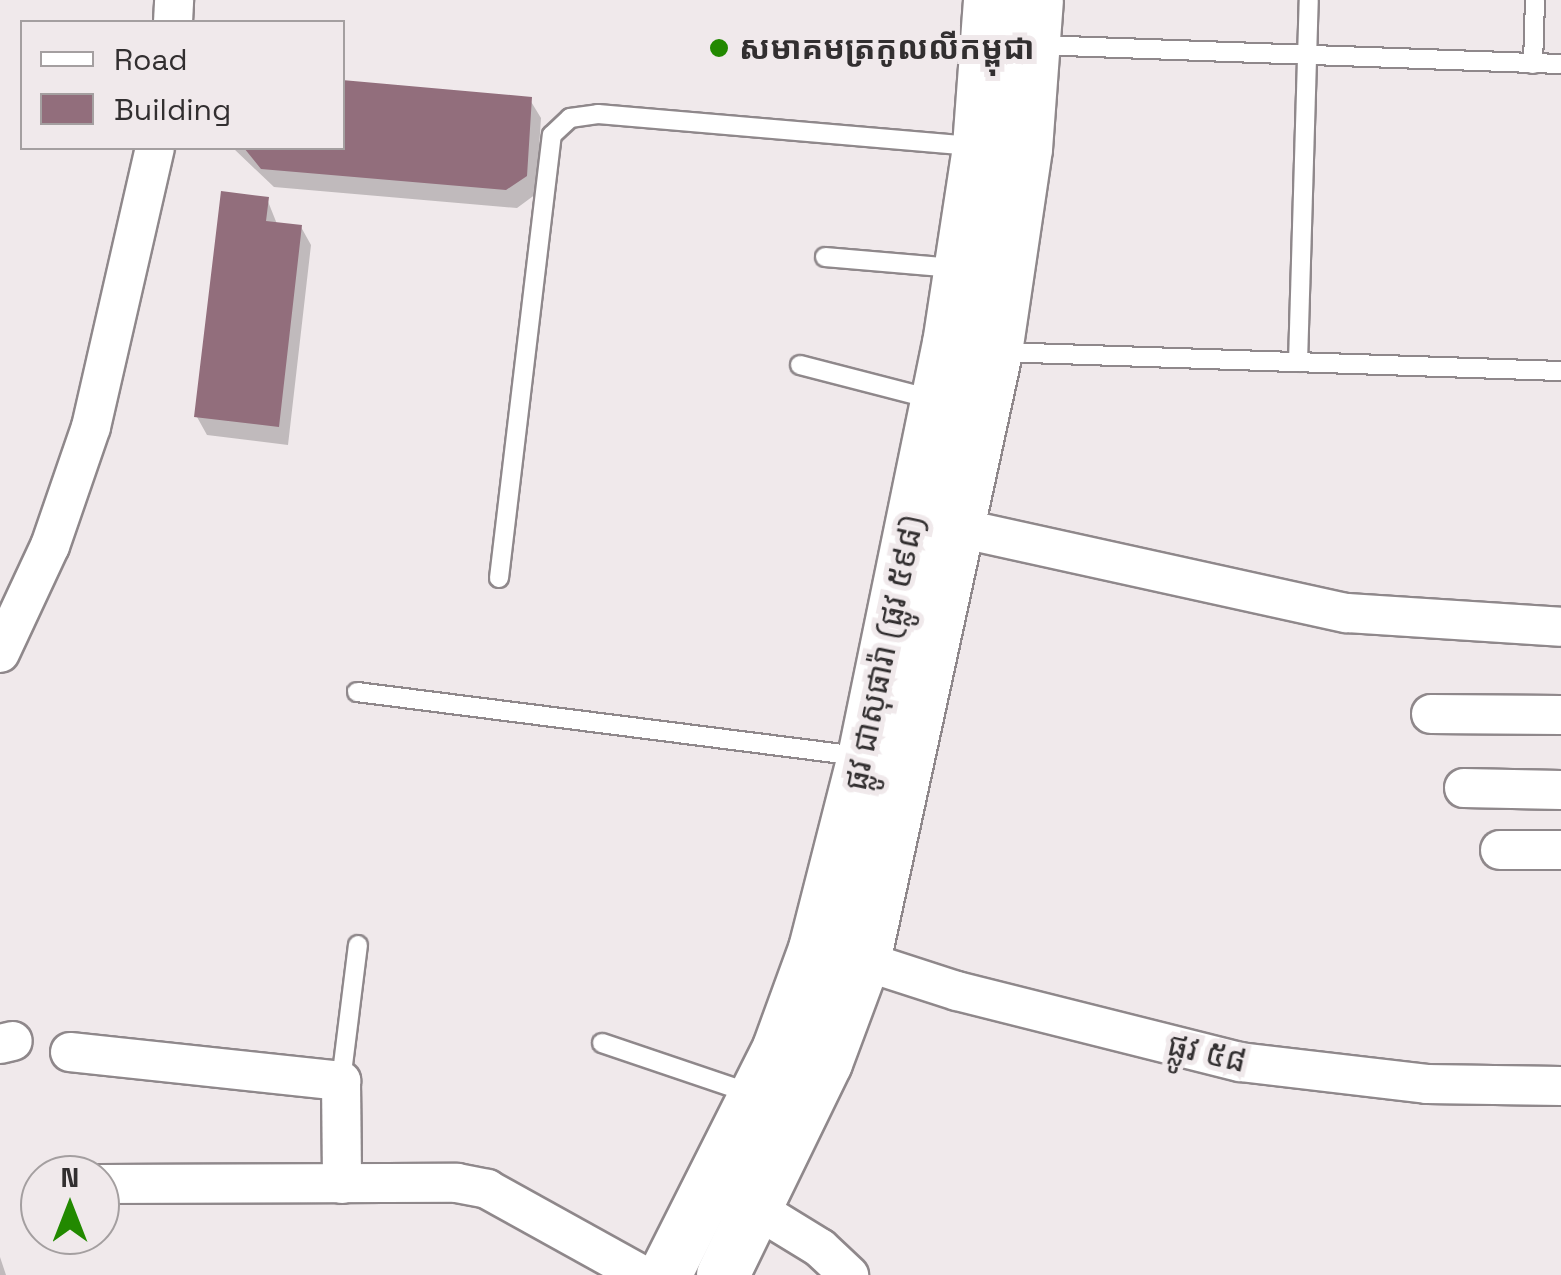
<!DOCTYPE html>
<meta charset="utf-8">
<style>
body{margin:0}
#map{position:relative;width:1561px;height:1275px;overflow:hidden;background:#f0e9eb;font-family:"Space Grotesk","Noto Sans Khmer",sans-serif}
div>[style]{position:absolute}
.shadow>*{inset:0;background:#0003}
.building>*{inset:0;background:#926e7c}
.roads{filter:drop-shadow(2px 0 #8f888b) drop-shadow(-2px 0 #8f888b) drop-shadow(0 2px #8f888b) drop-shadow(0 -2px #8f888b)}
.service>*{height:18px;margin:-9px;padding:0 9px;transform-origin:9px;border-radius:9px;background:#fff}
.minor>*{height:38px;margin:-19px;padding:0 19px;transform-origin:19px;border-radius:19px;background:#fff}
.secondary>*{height:52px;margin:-26px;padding:0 26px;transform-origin:26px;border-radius:26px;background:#fff}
.dots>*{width:28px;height:28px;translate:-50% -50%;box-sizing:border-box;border:5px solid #f0e9eb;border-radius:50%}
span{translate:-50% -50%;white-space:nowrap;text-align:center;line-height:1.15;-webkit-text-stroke:10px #f0e9eb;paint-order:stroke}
.poi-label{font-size:32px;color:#322f30;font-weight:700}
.left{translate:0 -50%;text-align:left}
.street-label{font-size:32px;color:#322f30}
.legend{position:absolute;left:20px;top:20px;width:325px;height:130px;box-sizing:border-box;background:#f0e9eb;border:2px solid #a49fa0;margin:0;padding:12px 18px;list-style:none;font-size:30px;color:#322f30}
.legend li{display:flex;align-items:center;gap:20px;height:50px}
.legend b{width:50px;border:2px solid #a49fa0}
.north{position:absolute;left:20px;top:1155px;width:100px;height:100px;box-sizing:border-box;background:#f0e9eb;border:2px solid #a49fa0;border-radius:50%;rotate:0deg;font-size:28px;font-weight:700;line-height:40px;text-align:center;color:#322f30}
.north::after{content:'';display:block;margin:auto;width:35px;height:45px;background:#228900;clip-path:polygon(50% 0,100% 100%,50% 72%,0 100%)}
</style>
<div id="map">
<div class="shadow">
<div style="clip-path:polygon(530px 100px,541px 118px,536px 194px,517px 208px,274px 187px,233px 148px,342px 148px)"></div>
<div style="clip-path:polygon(267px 199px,277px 224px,301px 227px,311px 245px,288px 445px,207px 435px,197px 417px)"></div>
<div style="clip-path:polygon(0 1257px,6px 1275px,0 1275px)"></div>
</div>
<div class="building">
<div style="clip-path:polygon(342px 80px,532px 97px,527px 176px,506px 190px,261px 169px,244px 148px,342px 148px)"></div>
<div style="clip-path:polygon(221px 191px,269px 197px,266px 221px,302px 225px,279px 427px,194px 417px)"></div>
</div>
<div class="roads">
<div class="service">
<div style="left:1037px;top:45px;width:524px;rotate:2.08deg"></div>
<div style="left:1533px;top:64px;width:64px;rotate:-88.2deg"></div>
<div style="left:825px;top:257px;width:129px;rotate:4.9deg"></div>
<div style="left:999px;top:352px;width:562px;rotate:1.94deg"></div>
<div style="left:1298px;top:362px;width:362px;rotate:-88.3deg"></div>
<div style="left:800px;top:365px;width:139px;rotate:14.5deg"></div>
<div style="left:499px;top:578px;width:446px;rotate:-83.2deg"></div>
<div style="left:552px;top:135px;width:25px;rotate:-43deg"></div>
<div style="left:570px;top:118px;width:28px;rotate:-8deg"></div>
<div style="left:598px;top:114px;width:375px;rotate:4.9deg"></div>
<div style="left:357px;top:692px;width:505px;rotate:7.28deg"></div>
<div style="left:602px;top:1043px;width:159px;rotate:18.7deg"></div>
<div style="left:341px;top:1081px;width:137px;rotate:-82.9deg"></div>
</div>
<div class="minor">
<div style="left:173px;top:22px;width:22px;rotate:-87deg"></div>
<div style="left:959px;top:528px;width:397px;rotate:12.4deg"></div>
<div style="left:1347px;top:613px;width:214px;rotate:3.7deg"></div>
<div style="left:0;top:653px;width:118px;rotate:-65deg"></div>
<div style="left:50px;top:546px;width:126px;rotate:-71deg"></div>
<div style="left:91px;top:427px;width:286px;rotate:-77.1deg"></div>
<div style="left:1431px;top:714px;width:130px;rotate:0.4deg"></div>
<div style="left:1464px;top:788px;width:97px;rotate:1.2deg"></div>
<div style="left:1500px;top:850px;width:61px"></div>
<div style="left:864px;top:961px;width:98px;rotate:17.9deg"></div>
<div style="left:957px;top:991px;width:292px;rotate:14.1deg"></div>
<div style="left:1240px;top:1062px;width:188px;rotate:6.7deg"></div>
<div style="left:1427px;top:1084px;width:134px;rotate:0.9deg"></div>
<div style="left:0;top:1044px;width:13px;rotate:-13deg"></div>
<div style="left:70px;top:1052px;width:273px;rotate:6.1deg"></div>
<div style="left:341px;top:1081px;width:103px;rotate:89.4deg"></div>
<div style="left:100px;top:1184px;width:357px;rotate:-0.2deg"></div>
<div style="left:457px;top:1183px;width:31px;rotate:11deg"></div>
<div style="left:487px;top:1189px;width:177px;rotate:29deg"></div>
<div style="left:758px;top:1210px;width:73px;rotate:31.5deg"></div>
<div style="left:820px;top:1248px;width:40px;rotate:43deg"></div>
</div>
<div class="secondary">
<div style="left:665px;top:1275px;width:254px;rotate:-63.3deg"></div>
<div style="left:779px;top:1048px;width:105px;rotate:-70deg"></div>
<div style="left:815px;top:949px;width:198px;rotate:-75.7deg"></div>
<div style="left:864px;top:757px;width:422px;rotate:-78.4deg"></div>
<div style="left:949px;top:344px;width:199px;rotate:-81.3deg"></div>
<div style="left:979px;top:147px;width:147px;rotate:-85.7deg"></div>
<div style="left:723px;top:1275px;width:236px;rotate:-64.1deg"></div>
<div style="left:826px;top:1063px;width:109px;rotate:-69.6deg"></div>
<div style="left:864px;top:961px;width:623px;rotate:-77.77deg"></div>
<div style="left:996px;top:352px;width:205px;rotate:-81.6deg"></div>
<div style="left:1026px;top:149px;width:149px;rotate:-85.8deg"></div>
</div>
</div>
<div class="dots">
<div style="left:719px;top:48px;background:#228900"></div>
</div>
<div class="poi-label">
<span class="left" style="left:739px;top:48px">សមាគមត្រកូលលីកម្ពុជា</span>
</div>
<div class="street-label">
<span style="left:884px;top:653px;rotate:-78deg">ផ្លូវ ជាសុផារ៉ា (ផ្លូវ ៥៩៨)</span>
<span style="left:1207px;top:1053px;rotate:13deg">ផ្លូវ ៥៨</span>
</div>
<ul class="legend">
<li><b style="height:12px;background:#fff"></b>Road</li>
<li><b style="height:28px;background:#926e7c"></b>Building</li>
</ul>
<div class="north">N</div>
</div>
